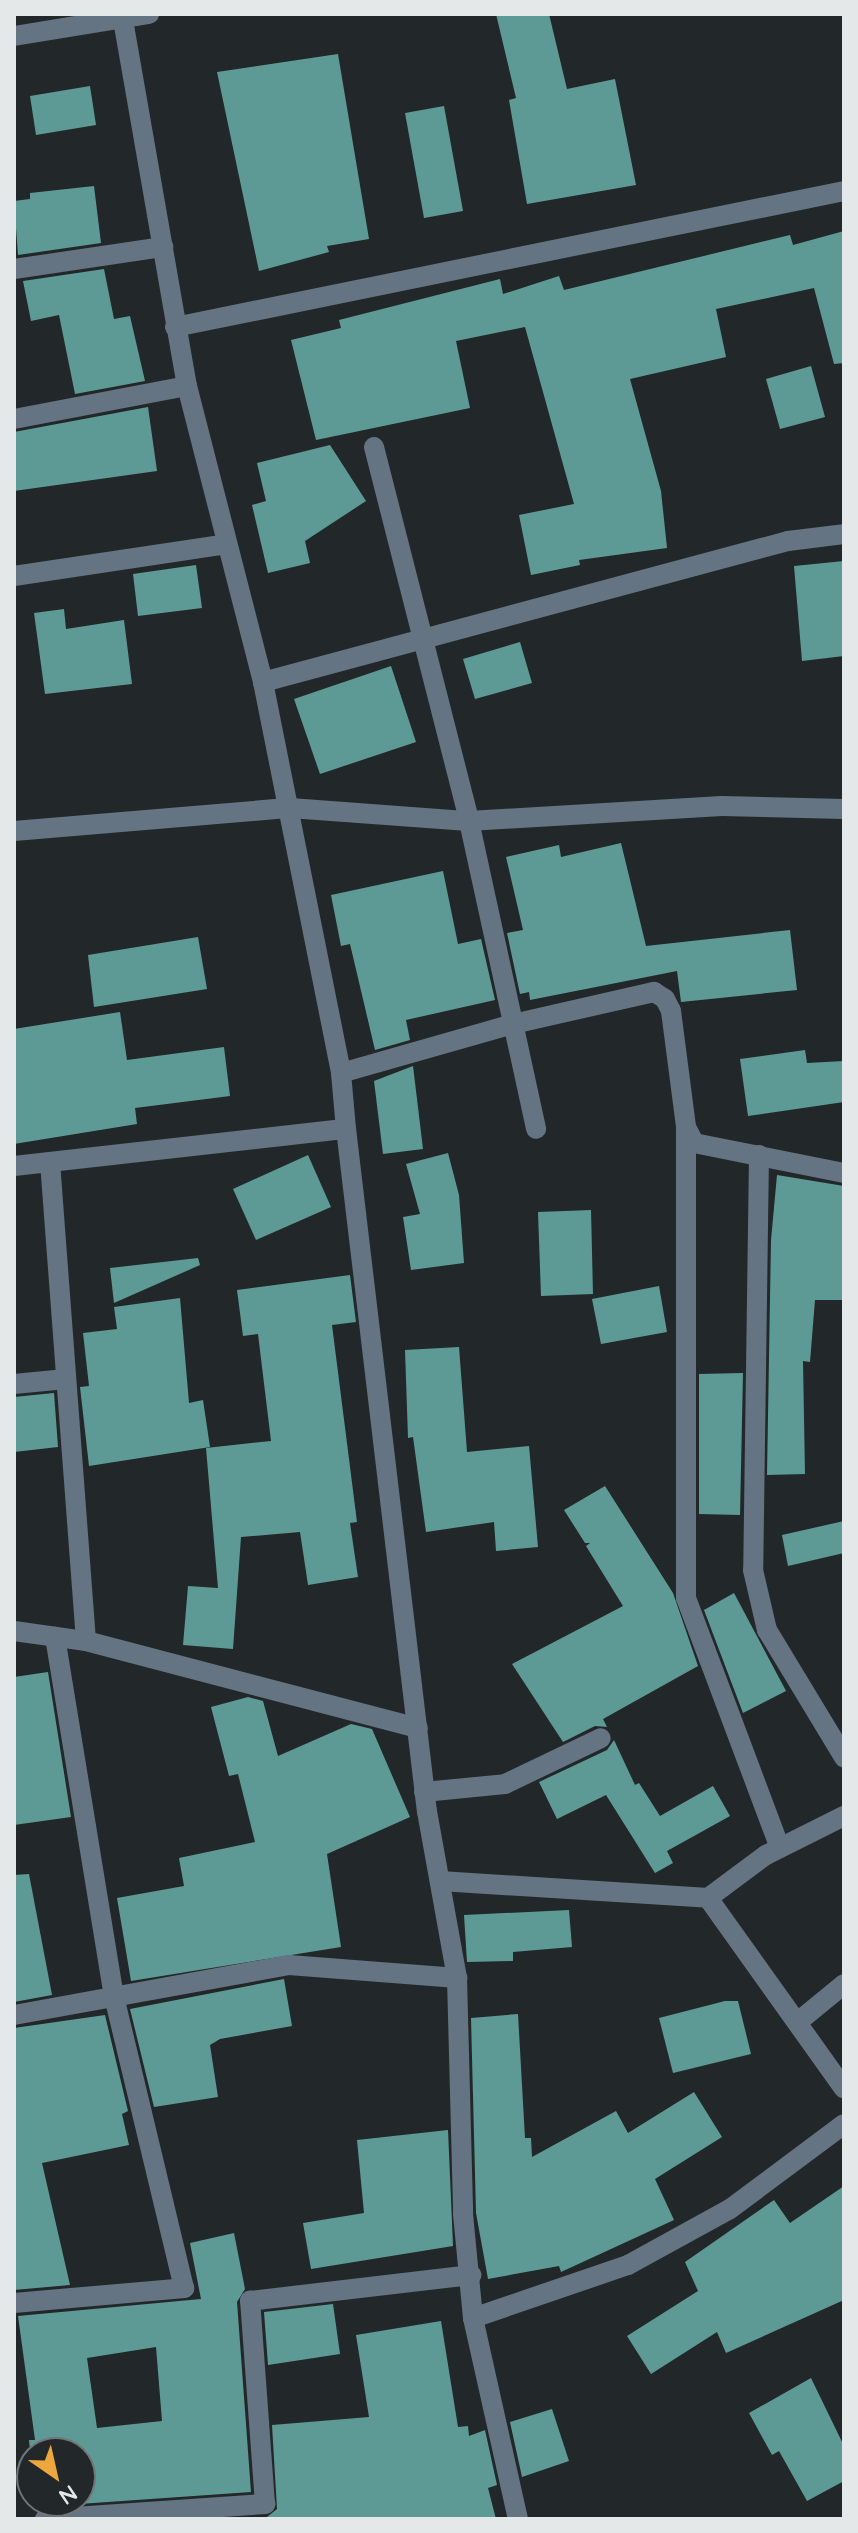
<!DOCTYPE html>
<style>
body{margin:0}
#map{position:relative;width:858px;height:2533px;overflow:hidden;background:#222829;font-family:Quicksand,sans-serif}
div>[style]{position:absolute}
.building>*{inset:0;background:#5e9a95}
.minor>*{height:20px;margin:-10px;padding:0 10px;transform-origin:10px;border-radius:10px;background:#657482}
span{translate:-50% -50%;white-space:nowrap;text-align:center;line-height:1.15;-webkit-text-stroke:8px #222829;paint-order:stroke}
.frame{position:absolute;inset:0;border:16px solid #e5e8e9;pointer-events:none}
.north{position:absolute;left:16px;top:2437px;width:80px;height:80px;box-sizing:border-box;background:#222829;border:2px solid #707576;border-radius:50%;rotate:146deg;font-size:22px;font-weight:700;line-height:32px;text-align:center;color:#e5e8e9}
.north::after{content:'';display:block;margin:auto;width:28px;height:36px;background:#eea73c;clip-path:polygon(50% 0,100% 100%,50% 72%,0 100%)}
</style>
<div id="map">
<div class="building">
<div style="clip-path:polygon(496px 14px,549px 14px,567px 89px,615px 79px,636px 185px,527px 204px,509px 100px,516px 98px)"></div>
<div style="clip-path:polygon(338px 54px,369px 239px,327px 246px,329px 252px,259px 271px,217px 72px)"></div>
<div style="clip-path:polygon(90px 86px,96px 125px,36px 135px,30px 96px)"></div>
<div style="clip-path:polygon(444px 106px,463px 211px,424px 218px,405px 113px)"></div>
<div style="clip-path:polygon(94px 186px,101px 243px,18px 255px,14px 201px,30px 199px,30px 193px)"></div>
<div style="clip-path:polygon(844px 231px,844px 363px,834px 364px,814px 288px,716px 309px,726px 357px,630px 379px,661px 491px,667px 548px,579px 560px,580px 565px,531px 575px,519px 515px,574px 504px,525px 327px,456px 341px,470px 408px,316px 440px,291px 340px,341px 328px,339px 320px,500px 279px,503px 294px,559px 276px,564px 290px,790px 235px,793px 245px)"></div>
<div style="clip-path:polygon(104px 269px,114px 319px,130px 316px,145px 381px,75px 394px,59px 315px,31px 321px,23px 281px)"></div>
<div style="clip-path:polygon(811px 366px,825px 417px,780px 429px,766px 379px)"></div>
<div style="clip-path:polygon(148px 407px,157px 471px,14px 491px,14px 432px)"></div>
<div style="clip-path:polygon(330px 445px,366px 501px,305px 541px,310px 563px,268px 573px,252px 505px,266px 501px,257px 463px)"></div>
<div style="clip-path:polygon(844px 561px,844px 656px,802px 661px,794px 566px)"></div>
<div style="clip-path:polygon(196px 565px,202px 608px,138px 616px,133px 574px)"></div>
<div style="clip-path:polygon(64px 609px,66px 629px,124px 620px,132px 684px,45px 694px,34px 613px)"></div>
<div style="clip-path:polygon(520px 642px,532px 683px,475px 699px,463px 659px)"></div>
<div style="clip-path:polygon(391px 666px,416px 742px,320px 774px,294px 699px)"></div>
<div style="clip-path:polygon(621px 843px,646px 946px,790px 930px,797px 990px,681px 1002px,677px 971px,530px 1000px,529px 992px,520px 994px,507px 933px,523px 930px,506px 857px,559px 845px,561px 857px)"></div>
<div style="clip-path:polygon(443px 871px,458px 944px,481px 939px,495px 1000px,406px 1020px,410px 1040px,375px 1050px,350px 944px,341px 946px,331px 895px)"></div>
<div style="clip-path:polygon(198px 937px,207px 989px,94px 1007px,88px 955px)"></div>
<div style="clip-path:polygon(120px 1012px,127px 1060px,224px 1047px,230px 1096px,135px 1108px,137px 1124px,14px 1144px,14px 1029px)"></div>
<div style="clip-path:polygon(805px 1050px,807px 1063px,844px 1061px,844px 1102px,748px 1116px,740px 1059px)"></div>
<div style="clip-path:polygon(413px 1066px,423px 1149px,383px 1154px,374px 1081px)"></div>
<div style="clip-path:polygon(448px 1153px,459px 1195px,464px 1263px,411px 1270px,403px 1217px,420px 1214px,406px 1164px)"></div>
<div style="clip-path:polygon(308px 1155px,331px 1207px,256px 1240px,233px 1189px)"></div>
<div style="clip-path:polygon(777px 1175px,844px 1186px,844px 1300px,815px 1300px,810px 1362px,803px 1361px,805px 1474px,767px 1475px,771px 1240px)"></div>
<div style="clip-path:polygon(591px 1210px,593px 1294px,541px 1296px,538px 1212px)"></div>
<div style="clip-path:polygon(198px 1258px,200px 1265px,114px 1303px,110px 1268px)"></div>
<div style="clip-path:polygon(350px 1275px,356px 1322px,332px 1325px,357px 1522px,350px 1523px,358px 1577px,308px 1585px,300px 1532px,241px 1537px,233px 1649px,183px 1645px,188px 1586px,218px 1588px,206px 1448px,271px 1441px,258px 1334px,243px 1336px,237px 1290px)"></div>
<div style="clip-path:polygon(659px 1286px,667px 1332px,601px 1344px,592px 1299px)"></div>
<div style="clip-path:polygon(180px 1298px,189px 1403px,203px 1400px,210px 1447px,89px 1466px,80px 1387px,89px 1386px,83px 1333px,117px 1329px,114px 1307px)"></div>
<div style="clip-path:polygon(459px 1347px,467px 1452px,529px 1446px,538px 1547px,496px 1551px,494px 1522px,426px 1532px,413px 1437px,408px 1438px,405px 1350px)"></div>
<div style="clip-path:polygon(743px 1373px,740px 1515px,699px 1514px,699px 1374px)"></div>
<div style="clip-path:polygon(54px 1393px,58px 1447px,14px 1452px,14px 1397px)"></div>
<div style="clip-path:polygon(605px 1486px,673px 1593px,698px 1666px,603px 1719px,607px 1727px,595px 1726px,563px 1742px,512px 1664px,623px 1606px,586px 1546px,590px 1543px,585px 1543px,564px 1510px)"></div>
<div style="clip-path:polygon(844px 1521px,844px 1553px,788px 1566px,782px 1535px)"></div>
<div style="clip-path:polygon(734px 1593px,786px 1691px,743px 1713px,704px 1610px)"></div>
<div style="clip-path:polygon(48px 1672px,71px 1817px,14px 1825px,14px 1677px)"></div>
<div style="clip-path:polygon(248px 1697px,263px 1701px,278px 1756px,351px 1724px,372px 1729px,410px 1817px,327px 1854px,341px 1947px,131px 1981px,117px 1898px,184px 1886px,179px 1858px,255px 1842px,238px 1774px,229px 1776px,211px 1707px)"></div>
<div style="clip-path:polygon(614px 1740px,635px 1785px,639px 1783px,660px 1816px,713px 1786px,730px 1816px,667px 1851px,673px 1863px,655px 1873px,606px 1795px,557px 1819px,539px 1782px,607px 1750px)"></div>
<div style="clip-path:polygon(29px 1874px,52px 1995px,14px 2002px,14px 1875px)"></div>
<div style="clip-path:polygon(569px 1910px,572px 1947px,513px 1952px,513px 1961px,467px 1962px,464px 1915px)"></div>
<div style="clip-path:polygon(284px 1979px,292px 2026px,220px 2039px,210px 2045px,218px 2097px,154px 2107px,130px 2009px)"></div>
<div style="clip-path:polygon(725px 2001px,738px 2001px,751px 2054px,673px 2073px,659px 2018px)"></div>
<div style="clip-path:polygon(518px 2014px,525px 2138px,531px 2138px,532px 2157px,616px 2111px,628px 2133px,694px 2092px,722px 2137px,655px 2179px,674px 2220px,561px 2272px,559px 2266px,488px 2279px,476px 2213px,471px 2018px)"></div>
<div style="clip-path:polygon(105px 2015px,128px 2111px,122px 2114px,129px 2145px,42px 2163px,70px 2285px,14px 2290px,14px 2028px)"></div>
<div style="clip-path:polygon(448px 2130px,453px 2246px,311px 2269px,303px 2223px,364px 2213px,357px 2140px)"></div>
<div style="clip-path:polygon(844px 2186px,844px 2300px,726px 2353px,717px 2332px,651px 2374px,627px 2336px,698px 2291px,685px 2262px,774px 2200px,790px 2223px)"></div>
<div style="clip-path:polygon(evenodd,234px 2233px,245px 2289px,237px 2302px,251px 2492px,36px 2507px,35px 2501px,80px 2501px,80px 2453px,32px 2453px,32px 2471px,29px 2440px,35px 2440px,18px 2316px,201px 2299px,190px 2243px,234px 2233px,156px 2347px,162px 2421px,97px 2428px,87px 2358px,156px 2347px)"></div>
<div style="clip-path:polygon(333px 2304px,340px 2354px,268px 2365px,264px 2312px)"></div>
<div style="clip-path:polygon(441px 2321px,458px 2427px,468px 2426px,469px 2436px,485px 2430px,497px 2485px,488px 2488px,496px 2519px,236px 2519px,267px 2517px,277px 2509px,272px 2425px,369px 2417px,356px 2335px)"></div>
<div style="clip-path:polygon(811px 2378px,844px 2446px,844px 2481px,807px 2501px,779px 2451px,772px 2455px,749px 2413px)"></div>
<div style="clip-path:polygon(552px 2409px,569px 2461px,522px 2477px,510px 2422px)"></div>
</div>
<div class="minor">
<div style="left:122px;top:14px;width:378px;rotate:80.1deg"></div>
<div style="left:187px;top:386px;width:306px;rotate:75.6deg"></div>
<div style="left:263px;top:682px;width:399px;rotate:78.7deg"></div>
<div style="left:341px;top:1073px;width:179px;rotate:-15.9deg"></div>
<div style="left:513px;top:1024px;width:145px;rotate:-12.8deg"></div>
<div style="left:654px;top:992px;width:13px;rotate:32deg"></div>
<div style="left:665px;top:999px;width:13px;rotate:63deg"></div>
<div style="left:671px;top:1011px;width:117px;rotate:82.6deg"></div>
<div style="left:686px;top:1127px;width:18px;rotate:63deg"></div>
<div style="left:694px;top:1143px;width:153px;rotate:11.3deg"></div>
<div style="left:14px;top:36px;width:137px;rotate:-9.3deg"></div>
<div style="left:14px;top:269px;width:151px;rotate:-8.4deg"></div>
<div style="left:175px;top:327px;width:683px;rotate:-11.49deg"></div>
<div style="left:14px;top:419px;width:176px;rotate:-10.8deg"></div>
<div style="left:374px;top:447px;width:386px;rotate:75.7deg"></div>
<div style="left:469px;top:821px;width:315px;rotate:77.7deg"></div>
<div style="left:14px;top:576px;width:215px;rotate:-8.5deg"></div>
<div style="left:263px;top:682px;width:544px;rotate:-15.03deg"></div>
<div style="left:788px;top:541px;width:56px;rotate:-7.1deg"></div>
<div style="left:14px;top:831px;width:277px;rotate:-4.8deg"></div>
<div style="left:290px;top:808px;width:179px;rotate:4.2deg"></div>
<div style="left:469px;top:821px;width:253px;rotate:-3.4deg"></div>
<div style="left:722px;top:806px;width:122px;rotate:1.4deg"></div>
<div style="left:686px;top:1129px;width:469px;rotate:90deg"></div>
<div style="left:686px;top:1598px;width:267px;rotate:69.4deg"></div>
<div style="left:759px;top:1155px;width:415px;rotate:90.8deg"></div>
<div style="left:753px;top:1570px;width:62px;rotate:76.9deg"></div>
<div style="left:767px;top:1630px;width:149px;rotate:58.8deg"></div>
<div style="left:50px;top:1162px;width:480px;rotate:85.7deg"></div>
<div style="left:14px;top:1166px;width:334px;rotate:-6.4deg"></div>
<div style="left:346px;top:1129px;width:56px;rotate:-95.1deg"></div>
<div style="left:14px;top:1384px;width:52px;rotate:-5.5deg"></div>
<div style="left:14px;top:1631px;width:73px;rotate:7.9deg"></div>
<div style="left:86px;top:1641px;width:343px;rotate:14.7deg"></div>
<div style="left:424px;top:1792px;width:81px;rotate:-5.6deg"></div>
<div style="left:505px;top:1784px;width:106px;rotate:-25.6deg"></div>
<div style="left:440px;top:1881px;width:269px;rotate:3.6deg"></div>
<div style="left:708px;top:1898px;width:72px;rotate:-36.6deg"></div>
<div style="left:766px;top:1855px;width:87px;rotate:-26.6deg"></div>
<div style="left:708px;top:1898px;width:234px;rotate:54.5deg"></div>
<div style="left:457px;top:1978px;width:236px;rotate:88.5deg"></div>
<div style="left:463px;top:2214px;width:104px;rotate:84.5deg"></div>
<div style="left:473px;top:2318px;width:206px;rotate:77.4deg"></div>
<div style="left:14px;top:2015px;width:280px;rotate:-10.3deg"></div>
<div style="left:289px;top:1965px;width:169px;rotate:4.4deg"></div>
<div style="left:457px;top:1978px;width:169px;rotate:-100.2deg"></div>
<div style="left:427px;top:1812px;width:688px;rotate:-96.76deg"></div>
<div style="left:799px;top:2021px;width:58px;rotate:-39.4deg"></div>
<div style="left:14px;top:2303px;width:171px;rotate:-5deg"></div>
<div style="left:184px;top:2288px;width:299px;rotate:-103.5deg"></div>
<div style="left:114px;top:1997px;width:365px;rotate:-99.3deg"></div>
<div style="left:473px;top:2318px;width:164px;rotate:-18.9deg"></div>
<div style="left:628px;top:2265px;width:116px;rotate:-28.8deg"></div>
<div style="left:730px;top:2209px;width:142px;rotate:-36.7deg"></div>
<div style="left:45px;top:2519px;width:221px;rotate:-3.9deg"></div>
<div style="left:265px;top:2504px;width:204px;rotate:-94.2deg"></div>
<div style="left:250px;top:2301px;width:223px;rotate:-6.7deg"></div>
</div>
<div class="frame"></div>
<div class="north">N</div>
</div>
